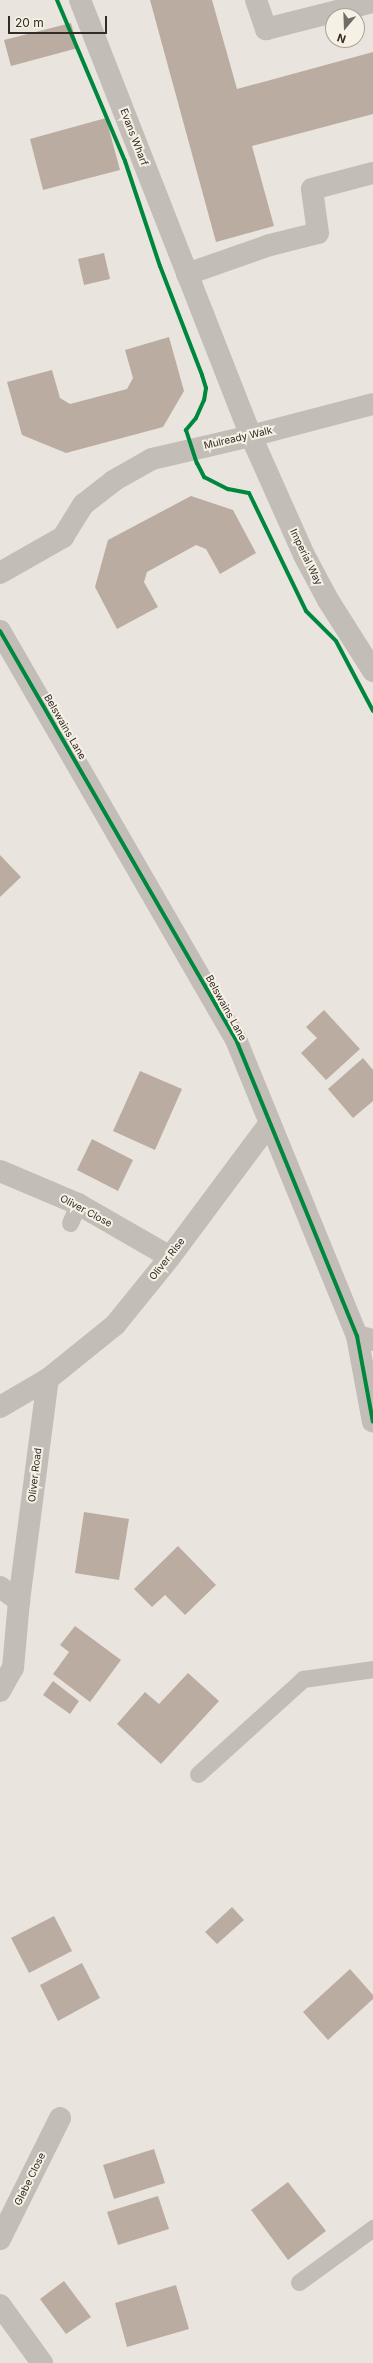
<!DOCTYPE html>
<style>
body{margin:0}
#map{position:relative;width:373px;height:2363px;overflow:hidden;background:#e9e5de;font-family:Inter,sans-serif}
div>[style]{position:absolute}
.building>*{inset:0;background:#bbaca1}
.service>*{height:17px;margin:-8.5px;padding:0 8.5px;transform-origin:8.5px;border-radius:8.5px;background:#c2bdb7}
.minor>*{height:22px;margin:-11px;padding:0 11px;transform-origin:11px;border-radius:11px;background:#c2bdb7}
.tertiary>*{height:22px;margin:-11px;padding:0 11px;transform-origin:11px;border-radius:11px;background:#c2bdb7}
.cycleway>*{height:4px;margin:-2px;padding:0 2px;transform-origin:2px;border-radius:2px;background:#00873e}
span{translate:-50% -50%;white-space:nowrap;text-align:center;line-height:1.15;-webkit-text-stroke:4px #f6f0e5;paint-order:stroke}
.street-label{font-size:10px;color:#322b26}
.north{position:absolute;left:325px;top:8px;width:40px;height:40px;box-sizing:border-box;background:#f6f0e5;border:1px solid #a8a199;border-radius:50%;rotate:199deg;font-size:11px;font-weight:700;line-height:16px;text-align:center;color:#322b26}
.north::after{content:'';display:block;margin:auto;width:14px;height:18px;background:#726c66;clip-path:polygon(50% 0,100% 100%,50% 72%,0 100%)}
.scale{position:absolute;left:8px;top:16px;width:99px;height:18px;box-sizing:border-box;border:2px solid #322b26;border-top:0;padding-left:5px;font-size:12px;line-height:14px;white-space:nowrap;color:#322b26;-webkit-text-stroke:3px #f6f0e5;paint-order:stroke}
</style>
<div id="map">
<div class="building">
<div style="clip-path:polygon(150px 0,212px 0,237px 89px,373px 52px,373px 114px,252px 146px,274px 226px,216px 242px)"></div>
<div style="clip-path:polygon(71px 23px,78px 48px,11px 66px,4px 40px)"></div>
<div style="clip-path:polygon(106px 118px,120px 170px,43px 190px,30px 139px)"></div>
<div style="clip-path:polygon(104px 253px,110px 279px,84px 285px,78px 259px)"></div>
<div style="clip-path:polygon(169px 337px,184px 391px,163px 427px,66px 453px,22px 435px,7px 382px,52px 370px,60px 398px,70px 404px,127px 389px,133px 378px,125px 350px)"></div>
<div style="clip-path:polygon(191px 496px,233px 510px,256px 553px,220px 574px,206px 549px,196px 545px,147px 572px,144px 582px,158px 607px,117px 629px,95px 587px,108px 540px)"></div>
<div style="clip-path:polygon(0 855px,21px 877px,0 897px)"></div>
<div style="clip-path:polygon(324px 1010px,360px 1049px,326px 1080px,301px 1053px,317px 1038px,306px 1027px)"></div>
<div style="clip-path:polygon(363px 1058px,373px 1070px,373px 1101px,353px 1118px,328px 1089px)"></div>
<div style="clip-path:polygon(140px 1071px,182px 1089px,155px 1150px,113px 1131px)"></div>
<div style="clip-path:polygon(92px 1139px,133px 1160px,118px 1191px,77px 1170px)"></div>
<div style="clip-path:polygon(84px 1512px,129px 1519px,119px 1580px,75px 1573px)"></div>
<div style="clip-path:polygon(178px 1546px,216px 1585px,185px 1615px,165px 1595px,152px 1607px,134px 1589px)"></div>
<div style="clip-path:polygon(75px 1626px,121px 1660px,90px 1702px,53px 1674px,69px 1652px,60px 1645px)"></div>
<div style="clip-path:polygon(188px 1673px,219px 1701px,161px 1764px,117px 1724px,145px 1692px,159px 1704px)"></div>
<div style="clip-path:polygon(53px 1681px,79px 1701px,70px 1714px,43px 1695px)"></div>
<div style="clip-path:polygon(232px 1907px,244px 1920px,217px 1944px,205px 1932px)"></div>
<div style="clip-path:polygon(54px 1916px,72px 1951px,29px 1973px,11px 1938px)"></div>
<div style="clip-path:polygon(82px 1963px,100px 1998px,58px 2021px,40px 1985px)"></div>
<div style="clip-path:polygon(350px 1969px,373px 1995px,373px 1999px,328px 2040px,303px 2012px)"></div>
<div style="clip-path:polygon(154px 2149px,165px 2183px,114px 2199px,103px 2165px)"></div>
<div style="clip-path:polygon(288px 2182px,326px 2231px,288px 2260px,251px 2210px)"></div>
<div style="clip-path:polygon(158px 2196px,169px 2229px,118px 2245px,107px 2212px)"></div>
<div style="clip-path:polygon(64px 2281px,91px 2317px,66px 2334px,40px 2299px)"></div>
<div style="clip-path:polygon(176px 2285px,189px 2329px,127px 2347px,115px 2303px)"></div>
</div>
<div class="service">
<div style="left:70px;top:1223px;width:21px;rotate:-67deg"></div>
<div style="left:198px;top:1774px;width:142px;rotate:-42.1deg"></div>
<div style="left:303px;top:1679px;width:71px;rotate:-8.1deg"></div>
<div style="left:299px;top:2282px;width:92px;rotate:-36.1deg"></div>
</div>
<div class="minor">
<div style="left:80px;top:0;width:468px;rotate:68.6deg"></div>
<div style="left:251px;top:436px;width:130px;rotate:66deg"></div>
<div style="left:304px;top:555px;width:51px;rotate:61.9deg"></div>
<div style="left:328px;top:600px;width:84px;rotate:57.6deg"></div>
<div style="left:256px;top:0;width:31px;rotate:71deg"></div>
<div style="left:266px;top:29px;width:110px;rotate:-14.2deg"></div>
<div style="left:187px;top:274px;width:88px;rotate:-19.3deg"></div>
<div style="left:270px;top:245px;width:49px;rotate:-14deg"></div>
<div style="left:318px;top:233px;width:44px;rotate:-97.8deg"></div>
<div style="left:312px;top:189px;width:63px;rotate:-14.7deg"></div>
<div style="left:0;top:573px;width:73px;rotate:-29.7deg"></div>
<div style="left:63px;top:537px;width:39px;rotate:-58deg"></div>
<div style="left:84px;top:504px;width:37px;rotate:-38deg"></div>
<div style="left:113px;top:481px;width:45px;rotate:-29.4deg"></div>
<div style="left:152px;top:459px;width:102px;rotate:-13.1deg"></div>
<div style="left:251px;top:436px;width:126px;rotate:-14.7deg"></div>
<div style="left:0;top:1171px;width:85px;rotate:22.9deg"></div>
<div style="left:78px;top:1204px;width:106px;rotate:29.9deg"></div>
<div style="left:357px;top:1336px;width:16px;rotate:14deg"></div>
<div style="left:0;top:1407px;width:56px;rotate:-30.3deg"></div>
<div style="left:48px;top:1379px;width:86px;rotate:-38.9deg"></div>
<div style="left:115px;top:1325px;width:87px;rotate:-51deg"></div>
<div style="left:170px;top:1257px;width:167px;rotate:-53.3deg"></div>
<div style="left:0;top:1587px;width:24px;rotate:36deg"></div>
<div style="left:0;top:1691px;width:26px;rotate:-61deg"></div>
<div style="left:13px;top:1668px;width:67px;rotate:-84.9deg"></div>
<div style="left:19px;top:1601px;width:224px;rotate:-82.6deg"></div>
<div style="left:0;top:2239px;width:135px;rotate:-63.6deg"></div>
<div style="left:0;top:2305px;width:72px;rotate:54.1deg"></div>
</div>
<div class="tertiary">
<div style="left:0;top:631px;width:474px;rotate:60deg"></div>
<div style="left:237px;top:1042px;width:318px;rotate:67.8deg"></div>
<div style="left:357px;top:1336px;width:87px;rotate:79.5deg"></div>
</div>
<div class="cycleway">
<div style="left:57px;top:0;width:175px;rotate:67.1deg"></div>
<div style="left:125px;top:161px;width:111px;rotate:71.6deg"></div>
<div style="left:160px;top:266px;width:117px;rotate:68.9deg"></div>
<div style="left:202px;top:375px;width:14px;rotate:73deg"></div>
<div style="left:206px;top:388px;width:12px;rotate:99deg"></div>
<div style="left:204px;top:400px;width:20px;rotate:114deg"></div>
<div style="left:196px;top:418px;width:16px;rotate:130deg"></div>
<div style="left:186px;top:430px;width:35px;rotate:72deg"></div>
<div style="left:197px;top:463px;width:16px;rotate:63deg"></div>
<div style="left:204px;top:477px;width:27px;rotate:27deg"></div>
<div style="left:228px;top:489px;width:21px;rotate:11deg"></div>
<div style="left:249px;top:493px;width:131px;rotate:64.2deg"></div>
<div style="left:306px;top:611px;width:42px;rotate:45deg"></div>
<div style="left:336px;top:641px;width:79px;rotate:62.1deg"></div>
<div style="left:0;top:631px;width:474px;rotate:60deg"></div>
<div style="left:237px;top:1042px;width:318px;rotate:67.8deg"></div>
<div style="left:357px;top:1336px;width:87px;rotate:79.5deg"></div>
</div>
<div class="street-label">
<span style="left:134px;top:137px;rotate:69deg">Evans Wharf</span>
<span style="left:238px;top:438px;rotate:-13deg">Mulready Walk</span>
<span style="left:306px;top:557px;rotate:64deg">Imperial Way</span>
<span style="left:65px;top:727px;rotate:60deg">Belswains Lane</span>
<span style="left:226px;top:1008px;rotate:61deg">Belswains Lane</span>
<span style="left:86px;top:1211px;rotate:28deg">Oliver Close</span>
<span style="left:167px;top:1259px;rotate:-52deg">Oliver Rise</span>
<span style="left:35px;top:1475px;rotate:-83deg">Oliver Road</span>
<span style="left:30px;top:2179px;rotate:-64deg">Glebe Close</span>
</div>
<div class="north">N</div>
<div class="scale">20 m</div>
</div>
